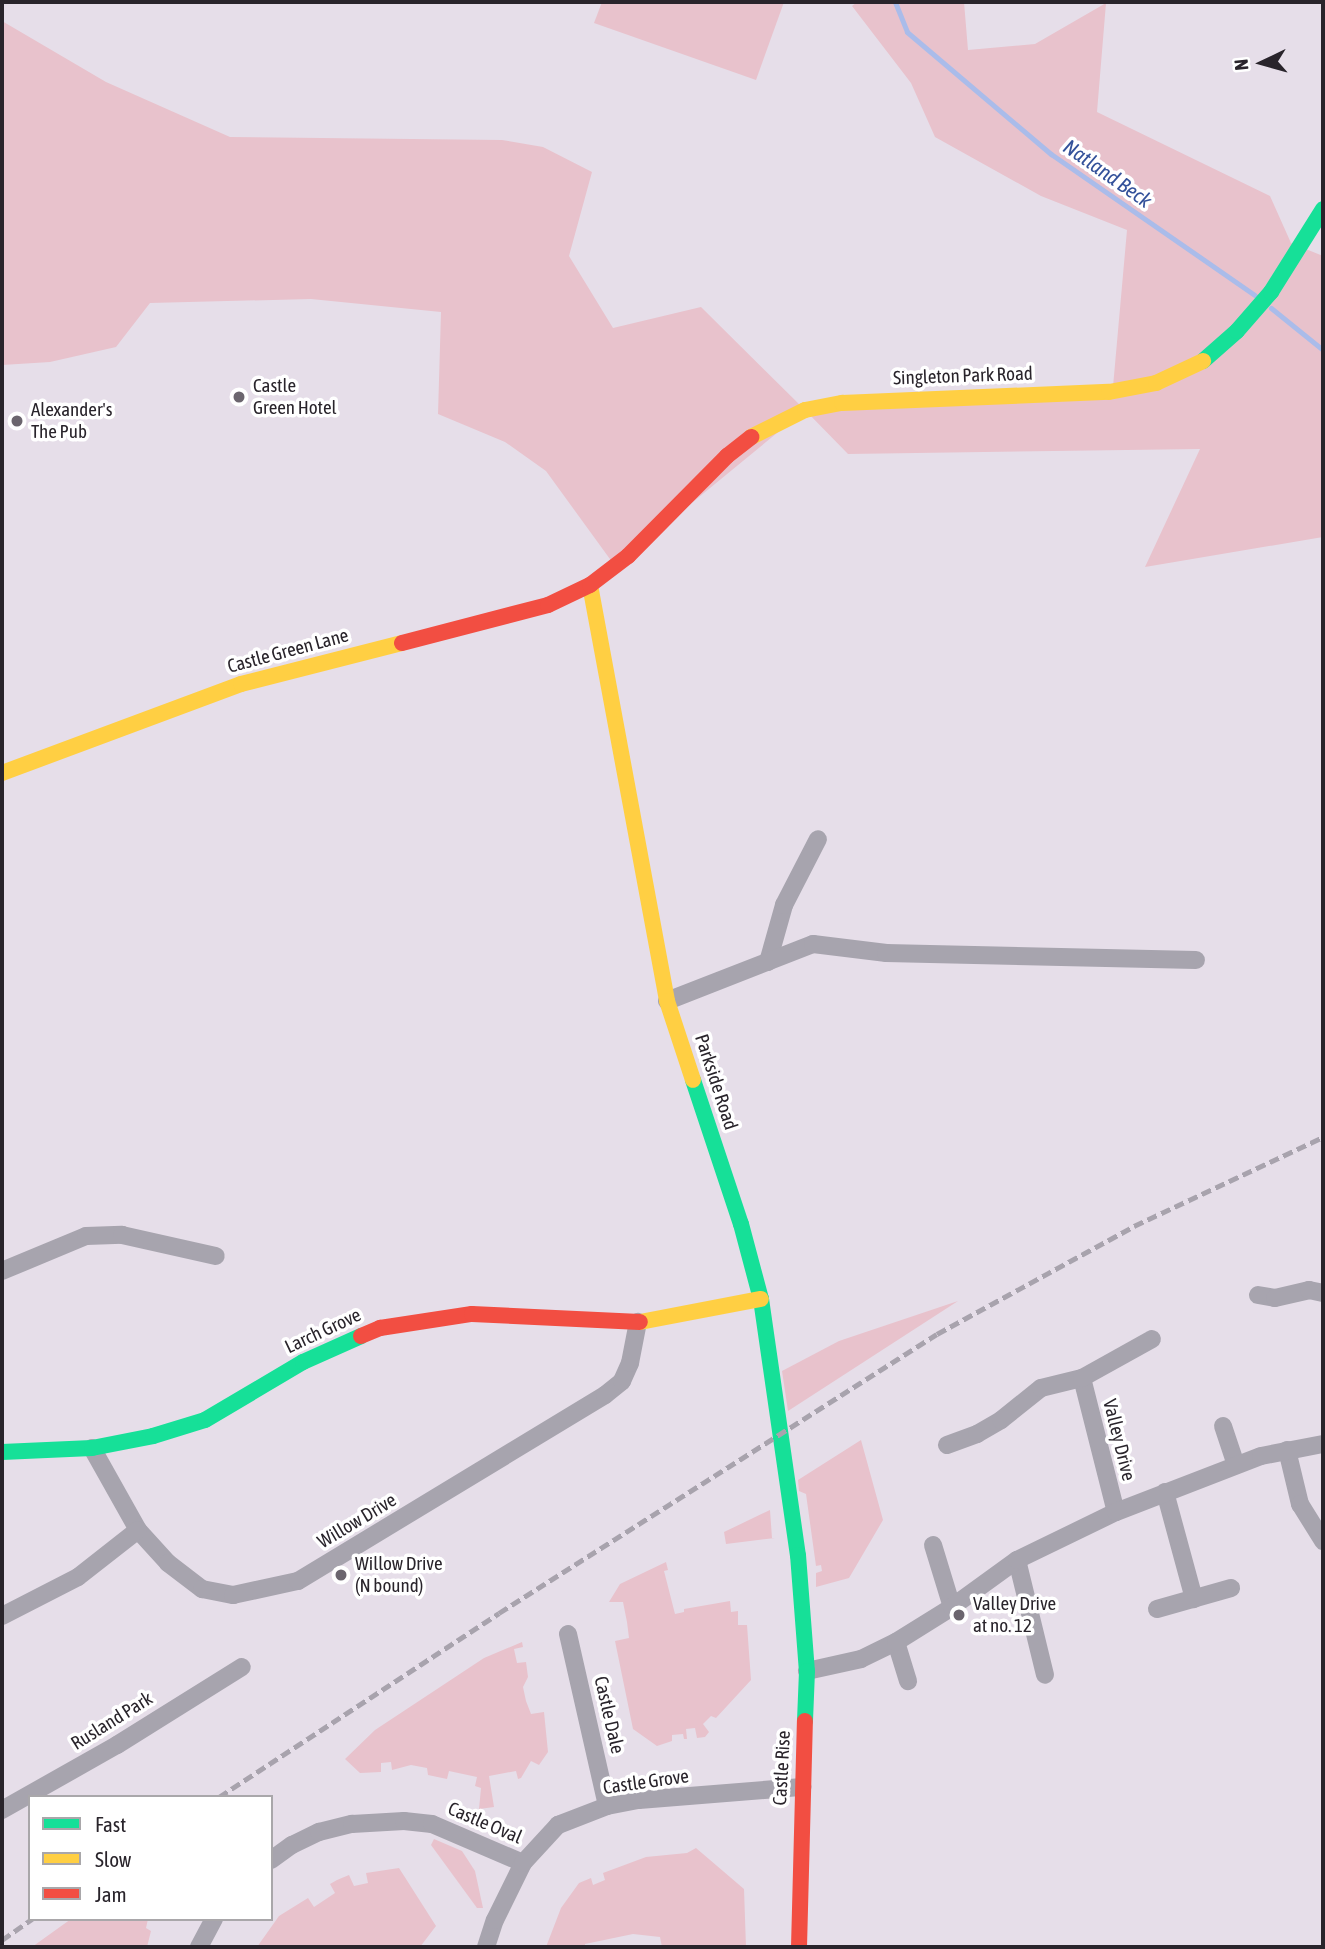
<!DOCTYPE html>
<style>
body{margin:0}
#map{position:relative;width:1325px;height:1949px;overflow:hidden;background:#e6dee9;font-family:"Asap Condensed",sans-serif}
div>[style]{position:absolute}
.green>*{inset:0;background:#e8c2cc}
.stream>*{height:5px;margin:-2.5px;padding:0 2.5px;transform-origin:2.5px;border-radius:2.5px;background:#aabcea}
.street>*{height:18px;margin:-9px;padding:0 9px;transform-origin:9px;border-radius:9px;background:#a7a4ae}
.fast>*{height:16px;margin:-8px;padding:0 8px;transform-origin:8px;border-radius:8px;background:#16e098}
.slow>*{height:16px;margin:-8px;padding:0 8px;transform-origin:8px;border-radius:8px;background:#ffcf43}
.jam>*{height:16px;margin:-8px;padding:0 8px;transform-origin:8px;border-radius:8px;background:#f24e42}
.rail>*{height:5px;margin-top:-2.5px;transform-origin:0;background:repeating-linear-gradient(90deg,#a8a3ad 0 10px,transparent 0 15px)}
.dots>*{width:19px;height:19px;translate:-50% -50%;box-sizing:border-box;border:4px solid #fff;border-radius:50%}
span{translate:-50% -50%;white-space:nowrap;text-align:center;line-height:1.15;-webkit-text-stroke:7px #fff;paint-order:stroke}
.street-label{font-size:19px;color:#29242b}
.poi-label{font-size:19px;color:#29242b}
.left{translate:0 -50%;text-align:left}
.water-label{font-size:21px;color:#33519a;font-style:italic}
.frame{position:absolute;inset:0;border:4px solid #29242b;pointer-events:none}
.legend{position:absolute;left:28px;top:1795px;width:245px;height:126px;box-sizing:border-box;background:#fff;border:2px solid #a9a7aa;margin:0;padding:9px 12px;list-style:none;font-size:21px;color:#29242b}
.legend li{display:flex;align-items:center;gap:14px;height:35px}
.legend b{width:35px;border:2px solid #a9a7aa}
.north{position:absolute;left:1227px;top:28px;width:70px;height:70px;-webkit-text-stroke:5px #fff;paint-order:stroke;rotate:265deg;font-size:19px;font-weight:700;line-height:28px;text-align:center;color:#29242b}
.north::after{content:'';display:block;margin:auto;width:24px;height:32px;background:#29242b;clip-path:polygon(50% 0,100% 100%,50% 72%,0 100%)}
</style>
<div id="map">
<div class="green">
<div style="clip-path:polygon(602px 2px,784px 2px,756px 80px,594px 23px)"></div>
<div style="clip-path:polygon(857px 2px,964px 2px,968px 50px,1035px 44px,1106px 3px,1097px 112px,1270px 196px,1291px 243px,1323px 256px,1323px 537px,1145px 567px,1200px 449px,848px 454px,805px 410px,615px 566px,546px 471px,505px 442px,438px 414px,441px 312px,311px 299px,150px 303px,116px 347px,50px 362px,2px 365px,2px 21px,106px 82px,230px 137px,502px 140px,543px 147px,592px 172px,569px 256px,613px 328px,701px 307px,805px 410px,1112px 398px,1127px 230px,1041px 196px,935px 137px,911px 83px,852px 6px)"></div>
<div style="clip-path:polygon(958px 1301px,788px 1411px,782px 1371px,839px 1341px)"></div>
<div style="clip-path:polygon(861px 1440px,883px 1520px,849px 1578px,816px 1587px,816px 1573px,822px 1571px,821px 1565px,816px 1566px,806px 1494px,799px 1491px,798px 1480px)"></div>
<div style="clip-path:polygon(770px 1510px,772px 1538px,775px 1538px,726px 1544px,724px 1532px)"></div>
<div style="clip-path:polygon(666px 1562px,668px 1570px,664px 1571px,675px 1614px,684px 1612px,684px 1609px,730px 1601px,731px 1612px,738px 1611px,738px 1625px,747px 1625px,751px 1680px,716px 1718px,711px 1716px,703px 1724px,709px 1732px,705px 1737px,697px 1738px,695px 1728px,686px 1729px,687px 1739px,684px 1739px,683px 1734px,672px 1735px,672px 1741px,657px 1746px,633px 1729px,615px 1641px,629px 1638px,627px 1622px,623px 1602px,609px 1602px,620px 1584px)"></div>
<div style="clip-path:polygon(522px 1642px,523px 1647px,514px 1649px,517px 1663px,526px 1662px,528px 1677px,523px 1687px,526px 1701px,531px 1714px,544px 1712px,548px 1752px,539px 1765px,531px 1761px,521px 1778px,518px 1779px,516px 1771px,489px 1776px,494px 1807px,479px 1809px,481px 1788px,475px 1786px,477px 1777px,449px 1771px,447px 1779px,428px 1775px,427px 1768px,411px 1765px,392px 1770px,391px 1762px,381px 1763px,381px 1772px,360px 1773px,345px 1759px,375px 1730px,484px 1658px)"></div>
<div style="clip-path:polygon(434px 1839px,462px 1851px,475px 1871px,483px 1908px,477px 1908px,431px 1845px)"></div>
<div style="clip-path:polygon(696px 1848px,744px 1889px,746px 1947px,662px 1947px,660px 1937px,633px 1934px,585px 1944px,585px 1947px,546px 1947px,561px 1908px,579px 1883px,591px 1878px,593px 1885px,605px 1880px,603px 1873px,646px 1857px,687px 1853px)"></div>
<div style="clip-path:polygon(399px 1868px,436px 1926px,420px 1947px,257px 1947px,279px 1916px,308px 1898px,314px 1907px,335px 1893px,330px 1884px,337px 1880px,349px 1875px,354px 1886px,368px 1883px,366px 1873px)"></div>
<div style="clip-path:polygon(71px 1919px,148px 1919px,146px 1928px,151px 1931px,147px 1947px,32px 1947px)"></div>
</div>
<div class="stream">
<div style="left:895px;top:2px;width:32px;rotate:68deg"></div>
<div style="left:907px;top:32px;width:189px;rotate:40.3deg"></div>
<div style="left:1051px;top:154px;width:248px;rotate:34.7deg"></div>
<div style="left:1271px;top:308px;width:67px;rotate:38.9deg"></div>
</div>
<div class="street">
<div style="left:768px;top:962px;width:59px;rotate:-74.3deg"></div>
<div style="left:784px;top:905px;width:74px;rotate:-62.7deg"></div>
<div style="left:667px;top:1001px;width:157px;rotate:-21.3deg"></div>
<div style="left:813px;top:944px;width:74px;rotate:7deg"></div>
<div style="left:886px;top:953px;width:310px;rotate:1.3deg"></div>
<div style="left:2px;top:1271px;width:91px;rotate:-22.6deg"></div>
<div style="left:86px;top:1236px;width:36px;rotate:-2deg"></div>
<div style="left:122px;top:1235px;width:96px;rotate:12.6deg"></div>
<div style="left:1258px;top:1295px;width:17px;rotate:10deg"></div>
<div style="left:1275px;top:1298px;width:35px;rotate:-13deg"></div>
<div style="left:1309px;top:1290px;width:14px;rotate:12deg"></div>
<div style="left:1082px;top:1378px;width:138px;rotate:75.8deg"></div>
<div style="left:1223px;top:1426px;width:41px;rotate:71.6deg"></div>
<div style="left:947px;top:1445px;width:32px;rotate:-20deg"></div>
<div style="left:977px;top:1434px;width:28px;rotate:-30deg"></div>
<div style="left:1001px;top:1420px;width:51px;rotate:-38.7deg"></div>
<div style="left:1041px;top:1388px;width:42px;rotate:-13.7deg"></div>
<div style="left:1082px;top:1378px;width:80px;rotate:-29.1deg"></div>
<div style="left:92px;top:1448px;width:94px;rotate:60.7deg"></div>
<div style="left:138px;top:1530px;width:45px;rotate:47.7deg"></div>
<div style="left:168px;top:1563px;width:43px;rotate:37.4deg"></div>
<div style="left:202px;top:1589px;width:32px;rotate:11deg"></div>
<div style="left:233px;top:1595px;width:66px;rotate:-12.2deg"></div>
<div style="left:298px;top:1581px;width:359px;rotate:-31.2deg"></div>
<div style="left:605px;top:1395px;width:22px;rotate:-39deg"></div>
<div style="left:622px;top:1381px;width:20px;rotate:-66deg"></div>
<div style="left:630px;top:1363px;width:42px;rotate:-79deg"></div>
<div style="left:1287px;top:1450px;width:56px;rotate:76.5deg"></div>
<div style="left:1300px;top:1504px;width:44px;rotate:58.1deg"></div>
<div style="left:1165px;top:1492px;width:111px;rotate:74.8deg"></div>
<div style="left:933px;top:1545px;width:65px;rotate:73deg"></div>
<div style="left:1017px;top:1560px;width:118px;rotate:76.3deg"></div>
<div style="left:1157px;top:1609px;width:77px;rotate:-15.8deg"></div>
<div style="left:2px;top:1616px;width:85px;rotate:-27.2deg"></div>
<div style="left:78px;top:1577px;width:76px;rotate:-38.1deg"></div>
<div style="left:568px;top:1634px;width:176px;rotate:77.2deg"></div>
<div style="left:896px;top:1642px;width:41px;rotate:72.9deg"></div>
<div style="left:807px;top:1671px;width:55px;rotate:-12.5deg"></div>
<div style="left:861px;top:1659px;width:39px;rotate:-26deg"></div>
<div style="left:896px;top:1642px;width:66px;rotate:-32deg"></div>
<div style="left:952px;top:1607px;width:80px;rotate:-35.9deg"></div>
<div style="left:1017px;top:1560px;width:110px;rotate:-25.9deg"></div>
<div style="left:1116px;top:1512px;width:155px;rotate:-21.1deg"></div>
<div style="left:1261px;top:1456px;width:63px;rotate:-11deg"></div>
<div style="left:2px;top:1810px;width:132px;rotate:-29.5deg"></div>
<div style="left:117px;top:1745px;width:147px;rotate:-32deg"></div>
<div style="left:271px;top:1860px;width:26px;rotate:-36deg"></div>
<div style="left:292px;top:1845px;width:30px;rotate:-26deg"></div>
<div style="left:319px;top:1832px;width:34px;rotate:-14deg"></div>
<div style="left:352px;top:1824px;width:52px;rotate:-3.3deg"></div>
<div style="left:404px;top:1821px;width:28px;rotate:6deg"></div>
<div style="left:432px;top:1824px;width:99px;rotate:23.2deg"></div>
<div style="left:199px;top:1947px;width:32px;rotate:-62deg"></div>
<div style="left:486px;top:1947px;width:28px;rotate:-72deg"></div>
<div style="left:495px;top:1920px;width:64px;rotate:-63.8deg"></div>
<div style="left:523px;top:1863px;width:52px;rotate:-47.4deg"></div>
<div style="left:558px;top:1825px;width:53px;rotate:-21.2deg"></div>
<div style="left:607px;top:1806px;width:33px;rotate:-11deg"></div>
<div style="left:639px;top:1800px;width:164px;rotate:-4.6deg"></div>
</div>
<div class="fast">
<div style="left:1203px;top:361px;width:45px;rotate:-41.4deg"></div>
<div style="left:1237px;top:331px;width:52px;rotate:-48.9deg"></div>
<div style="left:1271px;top:292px;width:98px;rotate:-57.9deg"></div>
<div style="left:693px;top:1080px;width:152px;rotate:71.6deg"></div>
<div style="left:741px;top:1224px;width:78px;rotate:75.1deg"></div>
<div style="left:761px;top:1299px;width:259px;rotate:81.8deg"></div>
<div style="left:798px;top:1555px;width:116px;rotate:85.6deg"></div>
<div style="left:807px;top:1671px;width:50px;rotate:92.3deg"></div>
<div style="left:2px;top:1452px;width:90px;rotate:-2.5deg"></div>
<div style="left:92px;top:1448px;width:62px;rotate:-11.1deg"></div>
<div style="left:153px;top:1436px;width:54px;rotate:-17.1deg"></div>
<div style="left:205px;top:1420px;width:114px;rotate:-30.6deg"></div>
<div style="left:303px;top:1362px;width:64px;rotate:-24.1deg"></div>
</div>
<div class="slow">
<div style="left:751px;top:437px;width:60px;rotate:-26.6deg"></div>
<div style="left:805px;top:410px;width:38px;rotate:-11deg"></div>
<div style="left:842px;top:403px;width:267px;rotate:-2.4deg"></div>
<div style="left:1109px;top:392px;width:48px;rotate:-10.8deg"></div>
<div style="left:1156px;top:383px;width:52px;rotate:-25.1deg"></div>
<div style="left:590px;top:585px;width:423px;rotate:79.5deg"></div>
<div style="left:667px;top:1001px;width:83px;rotate:71.8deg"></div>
<div style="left:2px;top:773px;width:255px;rotate:-20.4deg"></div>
<div style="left:241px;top:684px;width:166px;rotate:-14.3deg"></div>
<div style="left:640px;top:1322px;width:123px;rotate:-10.8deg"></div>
</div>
<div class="jam">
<div style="left:402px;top:643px;width:151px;rotate:-14.6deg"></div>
<div style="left:548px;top:605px;width:47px;rotate:-25.5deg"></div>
<div style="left:590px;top:585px;width:48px;rotate:-37.3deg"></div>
<div style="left:628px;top:556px;width:141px;rotate:-45.3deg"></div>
<div style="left:727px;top:456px;width:31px;rotate:-38deg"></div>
<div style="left:361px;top:1336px;width:21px;rotate:-23deg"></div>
<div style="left:380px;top:1328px;width:93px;rotate:-8.7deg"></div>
<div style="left:472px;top:1314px;width:168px;rotate:2.7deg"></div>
<div style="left:799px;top:1947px;width:226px;rotate:-88.5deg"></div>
</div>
<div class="rail">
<div style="left:219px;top:1797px;width:335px;rotate:-33.3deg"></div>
<div style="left:499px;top:1613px;width:519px;rotate:-32.5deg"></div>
<div style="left:937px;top:1334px;width:225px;rotate:-28.7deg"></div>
<div style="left:1134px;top:1226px;width:209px;rotate:-25.2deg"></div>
<div style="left:2px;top:1940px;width:37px;rotate:-35deg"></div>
</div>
<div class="dots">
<div style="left:239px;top:397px;background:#6b656e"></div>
<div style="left:17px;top:421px;background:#6b656e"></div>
<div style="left:341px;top:1575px;background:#6b656e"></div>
<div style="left:959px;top:1615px;background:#6b656e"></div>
</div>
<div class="street-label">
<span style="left:963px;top:376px;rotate:-2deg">Singleton Park Road</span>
<span style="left:288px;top:651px;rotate:-15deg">Castle Green Lane</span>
<span style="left:716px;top:1082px;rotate:72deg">Parkside Road</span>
<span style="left:323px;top:1331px;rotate:-25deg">Larch Grove</span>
<span style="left:1119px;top:1440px;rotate:76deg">Valley Drive</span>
<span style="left:357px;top:1521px;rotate:-31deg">Willow Drive</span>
<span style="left:609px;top:1715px;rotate:77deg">Castle Dale</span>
<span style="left:112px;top:1721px;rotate:-32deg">Rusland Park</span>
<span style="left:782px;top:1768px;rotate:-87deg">Castle Rise</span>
<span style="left:646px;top:1782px;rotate:-8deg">Castle Grove</span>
<span style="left:485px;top:1823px;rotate:23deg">Castle Oval</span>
</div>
<div class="poi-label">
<span class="left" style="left:253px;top:397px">Castle<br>Green Hotel</span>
<span class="left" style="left:31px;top:421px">Alexander's<br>The Pub</span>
<span class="left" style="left:355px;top:1575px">Willow Drive<br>(N bound)</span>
<span class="left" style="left:973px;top:1615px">Valley Drive<br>at no. 12</span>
</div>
<div class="water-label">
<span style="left:1108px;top:173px;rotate:35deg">Natland Beck</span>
</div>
<div class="frame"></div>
<ul class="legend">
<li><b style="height:9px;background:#16e098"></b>Fast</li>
<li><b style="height:9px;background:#ffcf43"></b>Slow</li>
<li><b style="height:9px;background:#f24e42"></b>Jam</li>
</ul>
<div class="north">N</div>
</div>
